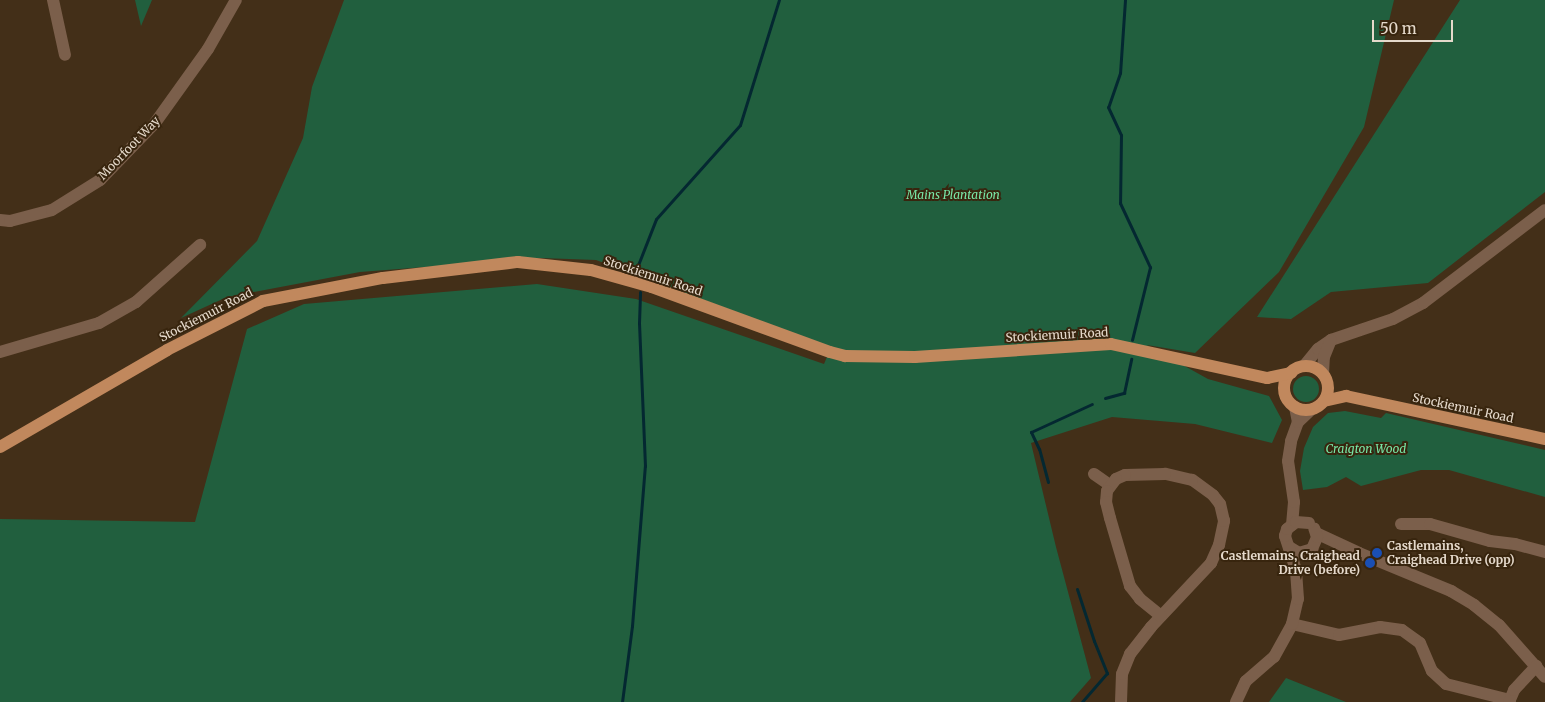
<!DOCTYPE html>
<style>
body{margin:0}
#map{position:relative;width:1545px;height:702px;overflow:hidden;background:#432f18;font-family:Merriweather,serif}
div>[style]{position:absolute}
.green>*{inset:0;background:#215f3e}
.round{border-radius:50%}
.stream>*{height:3px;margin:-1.5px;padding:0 1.5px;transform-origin:1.5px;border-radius:1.5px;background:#042831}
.minor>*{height:12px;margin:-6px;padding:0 6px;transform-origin:6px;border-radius:6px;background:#7b5f4b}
.major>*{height:12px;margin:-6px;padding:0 6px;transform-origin:6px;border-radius:6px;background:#c1885d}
.major>.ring{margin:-6px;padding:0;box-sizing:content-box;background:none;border:12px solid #c1885d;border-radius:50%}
.dots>*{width:14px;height:14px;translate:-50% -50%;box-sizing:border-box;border:2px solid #38250e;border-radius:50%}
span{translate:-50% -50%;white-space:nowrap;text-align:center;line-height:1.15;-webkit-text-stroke:4px #38250e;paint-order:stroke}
.street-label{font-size:12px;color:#e5d9cb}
.park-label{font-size:12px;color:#78e6a6;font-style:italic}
.poi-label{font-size:12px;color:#e5d9cb;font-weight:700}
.left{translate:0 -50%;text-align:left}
.right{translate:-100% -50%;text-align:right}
.scale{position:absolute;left:1372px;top:20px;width:81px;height:22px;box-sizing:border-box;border:2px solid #e5d9cb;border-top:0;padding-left:6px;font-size:15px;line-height:18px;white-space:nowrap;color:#e5d9cb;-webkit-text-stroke:4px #38250e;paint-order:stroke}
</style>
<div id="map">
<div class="green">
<div style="clip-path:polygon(135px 0,152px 0,141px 26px)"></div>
<div style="clip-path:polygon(344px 0,1394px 0,1364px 127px,1279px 272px,1195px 353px,1147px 345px,1208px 379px,1269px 396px,1282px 420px,1272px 443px,1195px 424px,1112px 417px,1031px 443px,1056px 547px,1091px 678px,1070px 702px,0 702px,0 519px,195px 522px,247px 329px,304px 304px,537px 284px,636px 299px,824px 364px,831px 347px,596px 260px,541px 258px,360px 272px,227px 297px,181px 318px,257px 241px,303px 138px,312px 87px)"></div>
<div style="clip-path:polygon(1460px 0,1545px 0,1545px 192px,1428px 283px,1331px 292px,1291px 319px,1257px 317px)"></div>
<div class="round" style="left:1293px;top:376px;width:26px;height:26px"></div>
<div style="clip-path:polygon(1345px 411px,1381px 418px,1386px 413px,1545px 450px,1545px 497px,1449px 470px,1421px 470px,1361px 486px,1346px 477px,1327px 487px,1303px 490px,1300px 471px,1304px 448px,1313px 427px,1328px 413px)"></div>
<div style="clip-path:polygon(1286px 678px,1346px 702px,1269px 702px)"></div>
</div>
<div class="stream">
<div style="left:1125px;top:0;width:73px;rotate:93.9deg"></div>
<div style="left:1120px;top:73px;width:36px;rotate:109deg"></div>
<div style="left:1108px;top:107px;width:31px;rotate:65deg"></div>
<div style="left:1121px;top:135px;width:68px;rotate:90.8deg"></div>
<div style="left:1120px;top:203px;width:71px;rotate:64.9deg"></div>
<div style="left:1150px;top:267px;width:75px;rotate:103.9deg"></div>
<div style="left:639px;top:273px;width:8px;rotate:-97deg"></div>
<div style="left:638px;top:265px;width:49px;rotate:-68.6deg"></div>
<div style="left:656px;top:219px;width:126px;rotate:-48.2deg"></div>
<div style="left:740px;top:125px;width:131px;rotate:-72.7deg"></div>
<div style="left:1105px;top:398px;width:20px;rotate:-15deg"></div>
<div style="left:1124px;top:393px;width:35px;rotate:-78deg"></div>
<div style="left:1048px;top:482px;width:34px;rotate:-105deg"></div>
<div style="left:1039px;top:449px;width:19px;rotate:-115deg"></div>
<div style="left:1031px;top:432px;width:67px;rotate:-24.7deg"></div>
<div style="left:1077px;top:589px;width:55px;rotate:71.9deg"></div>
<div style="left:1094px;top:641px;width:35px;rotate:68deg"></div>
<div style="left:1107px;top:673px;width:38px;rotate:131deg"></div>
<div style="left:622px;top:702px;width:77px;rotate:-82.5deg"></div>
<div style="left:632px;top:626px;width:161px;rotate:-85.4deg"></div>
<div style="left:645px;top:466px;width:143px;rotate:-92.4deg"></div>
<div style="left:639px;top:323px;width:31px;rotate:-88deg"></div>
</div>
<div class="minor">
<div style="left:53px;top:0;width:56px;rotate:77.7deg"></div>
<div style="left:0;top:220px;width:10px;rotate:6deg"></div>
<div style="left:10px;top:221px;width:43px;rotate:-14.7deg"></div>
<div style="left:52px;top:210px;width:57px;rotate:-32deg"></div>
<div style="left:100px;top:180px;width:79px;rotate:-46deg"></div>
<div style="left:155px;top:123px;width:91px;rotate:-54.4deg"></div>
<div style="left:208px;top:49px;width:56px;rotate:-60.3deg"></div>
<div style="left:0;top:352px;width:103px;rotate:-16.3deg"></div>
<div style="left:99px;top:323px;width:43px;rotate:-29.6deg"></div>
<div style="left:136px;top:302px;width:86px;rotate:-41.7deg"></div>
<div style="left:1304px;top:366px;width:22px;rotate:-51deg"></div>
<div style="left:1318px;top:349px;width:16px;rotate:-35deg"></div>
<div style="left:1331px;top:340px;width:65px;rotate:-18.7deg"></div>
<div style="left:1393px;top:319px;width:34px;rotate:-28deg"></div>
<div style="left:1423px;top:303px;width:153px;rotate:-37.3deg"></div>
<div style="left:1323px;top:374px;width:17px;rotate:-87deg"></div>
<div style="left:1324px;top:357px;width:18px;rotate:-68deg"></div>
<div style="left:1295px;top:407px;width:15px;rotate:79deg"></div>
<div style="left:1094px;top:474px;width:19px;rotate:35deg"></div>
<div style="left:1401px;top:524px;width:29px"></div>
<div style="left:1430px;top:524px;width:62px;rotate:15.8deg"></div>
<div style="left:1490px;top:541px;width:25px;rotate:7deg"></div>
<div style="left:1515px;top:544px;width:31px;rotate:15deg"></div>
<div style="left:1292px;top:525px;width:23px;rotate:-85deg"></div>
<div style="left:1294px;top:502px;width:41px;rotate:-98.3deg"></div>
<div style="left:1288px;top:461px;width:20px;rotate:-81deg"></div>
<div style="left:1291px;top:441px;width:20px;rotate:-70deg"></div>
<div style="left:1298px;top:422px;width:18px;rotate:-43deg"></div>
<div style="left:1316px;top:533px;width:47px;rotate:24.9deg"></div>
<div style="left:1359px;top:553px;width:100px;rotate:22.4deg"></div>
<div style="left:1451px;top:591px;width:27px;rotate:31deg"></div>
<div style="left:1474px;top:605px;width:32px;rotate:39deg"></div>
<div style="left:1499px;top:625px;width:69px;rotate:48.5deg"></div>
<div style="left:1289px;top:547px;width:12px;rotate:31deg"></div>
<div style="left:1299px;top:553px;width:14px;rotate:-17deg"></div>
<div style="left:1312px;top:549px;width:13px;rotate:-67deg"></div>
<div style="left:1317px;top:537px;width:9px;rotate:-108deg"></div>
<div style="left:1292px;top:624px;width:48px;rotate:13.2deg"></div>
<div style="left:1339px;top:635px;width:42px;rotate:-11deg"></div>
<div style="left:1380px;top:627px;width:22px;rotate:8deg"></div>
<div style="left:1402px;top:630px;width:22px;rotate:36deg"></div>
<div style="left:1420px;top:643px;width:30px;rotate:67deg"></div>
<div style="left:1432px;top:671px;width:19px;rotate:43deg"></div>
<div style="left:1446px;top:684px;width:66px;rotate:14deg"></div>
<div style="left:1121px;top:702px;width:28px;rotate:-88deg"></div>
<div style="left:1122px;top:674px;width:22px;rotate:-68deg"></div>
<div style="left:1130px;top:654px;width:34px;rotate:-52deg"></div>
<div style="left:1151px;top:627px;width:88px;rotate:-46.8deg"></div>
<div style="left:1211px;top:563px;width:20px;rotate:-66deg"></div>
<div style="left:1219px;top:545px;width:25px;rotate:-78deg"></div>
<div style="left:1224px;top:521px;width:17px;rotate:-103deg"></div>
<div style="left:1220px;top:504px;width:11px;rotate:-128deg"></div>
<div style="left:1213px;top:495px;width:26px;rotate:-144deg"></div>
<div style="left:1192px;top:480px;width:28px;rotate:-167deg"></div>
<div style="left:1165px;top:474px;width:40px;rotate:178.6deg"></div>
<div style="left:1125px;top:475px;width:10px;rotate:156deg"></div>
<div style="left:1116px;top:479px;width:15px;rotate:127deg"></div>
<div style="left:1107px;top:491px;width:11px;rotate:95deg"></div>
<div style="left:1106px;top:502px;width:16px;rotate:76deg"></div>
<div style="left:1110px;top:518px;width:71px;rotate:73.6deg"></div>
<div style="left:1130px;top:586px;width:16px;rotate:52deg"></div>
<div style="left:1140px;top:599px;width:27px;rotate:39deg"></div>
<div style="left:1236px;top:702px;width:23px;rotate:-65deg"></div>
<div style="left:1246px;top:681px;width:37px;rotate:-41deg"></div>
<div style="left:1274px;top:657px;width:38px;rotate:-61deg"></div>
<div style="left:1292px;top:624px;width:26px;rotate:-77deg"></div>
<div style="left:1298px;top:599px;width:29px;rotate:-94deg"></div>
<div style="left:1296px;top:570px;width:36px;rotate:-108deg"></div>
<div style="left:1285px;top:536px;width:7px;rotate:-74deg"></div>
<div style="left:1287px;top:529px;width:11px;rotate:-38deg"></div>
<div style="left:1296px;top:522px;width:13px;rotate:4deg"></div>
<div style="left:1509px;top:702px;width:13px;rotate:-67deg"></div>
<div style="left:1514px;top:690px;width:33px;rotate:-47deg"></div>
</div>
<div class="major">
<div class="ring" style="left:1284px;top:366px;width:32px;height:32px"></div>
<div style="left:1324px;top:401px;width:23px;rotate:-13deg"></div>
<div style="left:1346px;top:396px;width:204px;rotate:12.2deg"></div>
<div style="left:0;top:447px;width:193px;rotate:-30.1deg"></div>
<div style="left:167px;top:350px;width:108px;rotate:-27deg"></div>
<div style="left:263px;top:301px;width:122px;rotate:-10.9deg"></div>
<div style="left:383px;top:278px;width:136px;rotate:-6.8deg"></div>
<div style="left:518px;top:262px;width:73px;rotate:6.3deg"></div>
<div style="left:591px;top:270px;width:63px;rotate:15.6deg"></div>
<div style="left:652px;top:287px;width:189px;rotate:20.1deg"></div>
<div style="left:830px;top:352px;width:16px;rotate:15deg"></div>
<div style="left:845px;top:356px;width:70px;rotate:0.8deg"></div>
<div style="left:915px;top:357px;width:196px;rotate:-3.8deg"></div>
<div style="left:1111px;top:344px;width:160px;rotate:12.3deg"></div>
<div style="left:1267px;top:378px;width:25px;rotate:-12deg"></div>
</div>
<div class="dots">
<div style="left:1377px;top:553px;background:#1a4fb4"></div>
<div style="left:1370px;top:563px;background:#1a4fb4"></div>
</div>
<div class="street-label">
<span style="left:129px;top:148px;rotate:-46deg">Moorfoot Way</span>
<span style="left:653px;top:276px;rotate:18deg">Stockiemuir Road</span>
<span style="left:206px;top:315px;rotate:-27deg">Stockiemuir Road</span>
<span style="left:1057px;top:335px;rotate:-3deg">Stockiemuir Road</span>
<span style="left:1463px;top:408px;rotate:12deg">Stockiemuir Road</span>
</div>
<div class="park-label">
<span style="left:953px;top:195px">Mains Plantation</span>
<span style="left:1366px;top:449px">Craigton Wood</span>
</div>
<div class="poi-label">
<span class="left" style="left:1387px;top:553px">Castlemains,<br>Craighead Drive (opp)</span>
<span class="right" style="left:1360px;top:563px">Castlemains, Craighead<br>Drive (before)</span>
</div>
<div class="scale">50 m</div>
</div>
